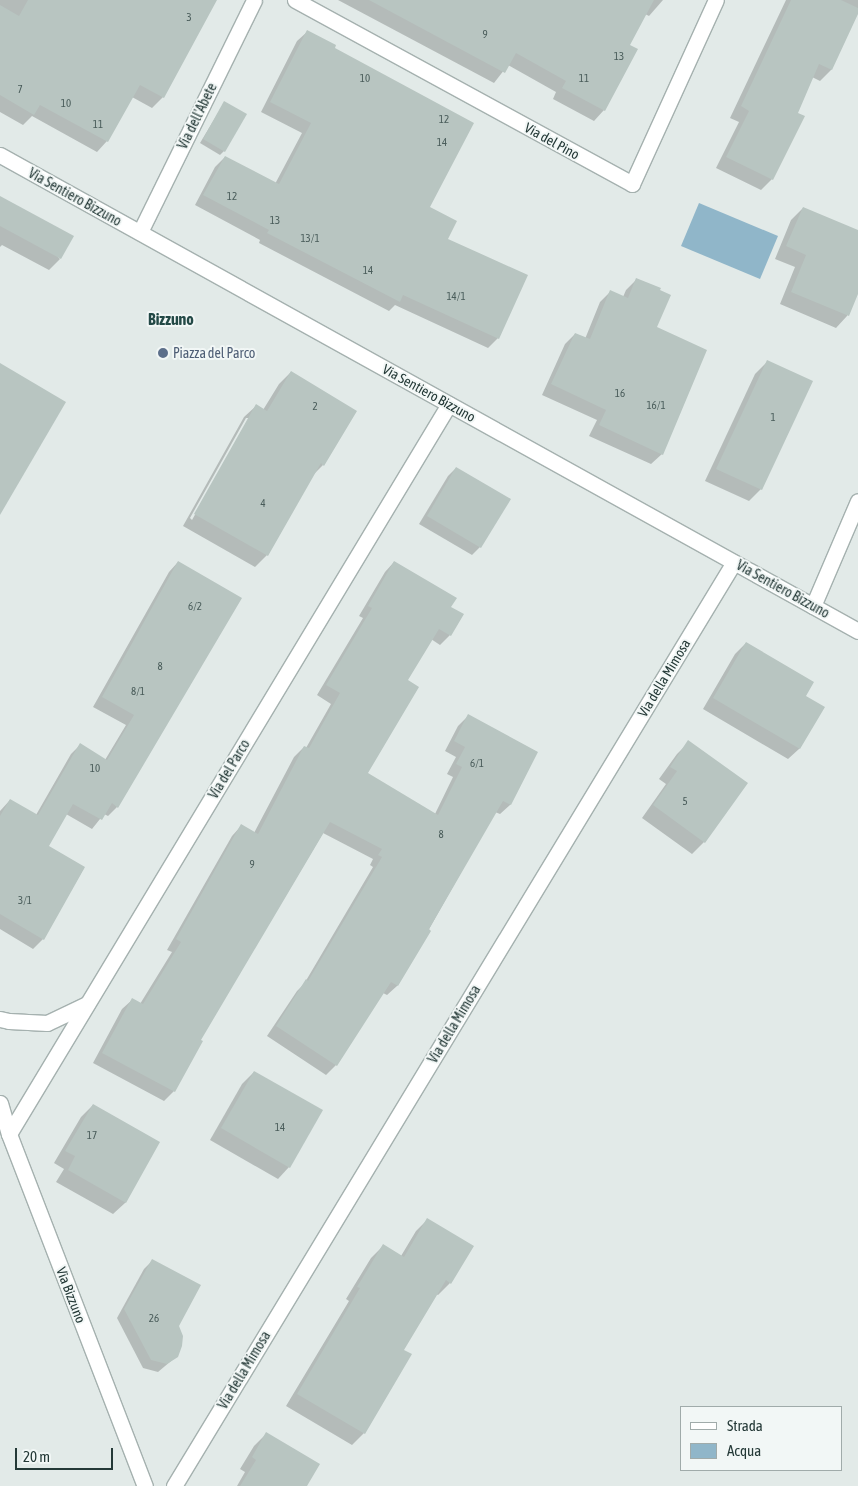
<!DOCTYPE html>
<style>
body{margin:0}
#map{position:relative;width:858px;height:1486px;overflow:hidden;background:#e2eae8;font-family:"Asap Condensed",sans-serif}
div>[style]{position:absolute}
.water>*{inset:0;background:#90b6c9}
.shadow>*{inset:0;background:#0003}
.building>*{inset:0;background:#b8c5c1}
.roads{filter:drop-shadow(1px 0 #a5b1af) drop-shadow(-1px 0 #a5b1af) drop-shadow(0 1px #a5b1af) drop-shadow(0 -1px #a5b1af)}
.street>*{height:15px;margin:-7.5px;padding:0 7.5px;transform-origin:7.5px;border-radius:7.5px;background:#fff}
.secondary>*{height:15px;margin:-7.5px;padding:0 7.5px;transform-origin:7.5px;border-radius:7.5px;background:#fff}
.dots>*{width:14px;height:14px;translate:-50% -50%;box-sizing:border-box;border:2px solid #f2f7f6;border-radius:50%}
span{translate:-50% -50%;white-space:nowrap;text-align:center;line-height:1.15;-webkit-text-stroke:4px #f2f7f6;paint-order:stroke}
.number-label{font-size:11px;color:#495c5a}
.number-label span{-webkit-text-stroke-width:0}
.street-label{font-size:14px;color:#243937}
.service-label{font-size:14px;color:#4e5e75}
.left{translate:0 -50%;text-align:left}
.quarter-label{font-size:16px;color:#234946;font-weight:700}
.legend{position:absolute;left:680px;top:1406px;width:162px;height:65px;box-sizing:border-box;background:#f2f7f6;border:1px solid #a0abaa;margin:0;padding:6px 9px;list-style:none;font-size:15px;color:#243937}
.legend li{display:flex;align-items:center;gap:10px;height:25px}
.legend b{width:25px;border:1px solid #a0abaa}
.scale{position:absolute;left:15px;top:1448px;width:98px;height:22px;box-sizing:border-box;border:2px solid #243937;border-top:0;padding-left:6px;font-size:15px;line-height:18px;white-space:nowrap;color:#243937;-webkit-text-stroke:4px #f2f7f6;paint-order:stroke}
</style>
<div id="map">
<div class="water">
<div style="clip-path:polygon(699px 203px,778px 236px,760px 279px,681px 246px)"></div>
</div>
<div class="shadow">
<div style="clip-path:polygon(0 0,216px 0,163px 97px,152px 108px,132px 97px,107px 141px,97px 152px,32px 116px,23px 125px,0 112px)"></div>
<div style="clip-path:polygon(338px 0,663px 0,649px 16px,645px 14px,628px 46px,604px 110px,594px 121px,553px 99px,556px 92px,508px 65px,494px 83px)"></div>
<div style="clip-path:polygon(786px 0,858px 0,858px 11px,831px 70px,820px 81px,812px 77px,796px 113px,772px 179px,761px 190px,716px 168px,739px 122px,730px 118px)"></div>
<div style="clip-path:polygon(307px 32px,333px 48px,446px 239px,498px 338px,488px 348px,395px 305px,389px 311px,259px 243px,260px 240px,195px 205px,215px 167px,225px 157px,275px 184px,302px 133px,261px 112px,297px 41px)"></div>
<div style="clip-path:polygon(224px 103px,224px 151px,220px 155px,200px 143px)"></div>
<div style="clip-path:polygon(0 197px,60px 259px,49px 270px,2px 245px,0 247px)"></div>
<div style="clip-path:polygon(803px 208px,858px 231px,858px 290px,847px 316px,836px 328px,780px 304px,795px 267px,775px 259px,791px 220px)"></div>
<div style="clip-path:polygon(637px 279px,656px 328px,662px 454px,651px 464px,589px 436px,597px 420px,542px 395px,565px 344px,575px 334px,585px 339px,600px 302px,610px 292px,623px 297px,626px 290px)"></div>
<div style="clip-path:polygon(767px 362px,761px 489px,749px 501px,705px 481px,755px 374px)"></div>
<div style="clip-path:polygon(evenodd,291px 372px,323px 465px,312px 476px,267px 555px,255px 567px,183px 526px,244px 417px,256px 406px,263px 410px,279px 384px,291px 372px,246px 418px,249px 418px,192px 520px,190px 518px,246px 418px)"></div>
<div style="clip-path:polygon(456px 468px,480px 547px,472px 555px,419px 524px,448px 476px)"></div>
<div style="clip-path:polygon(178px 562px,117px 807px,108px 816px,104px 814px,92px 829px,66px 814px,47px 847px,84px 868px,43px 939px,33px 949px,0 929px,0 811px,10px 800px,36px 815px,71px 754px,80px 745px,105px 760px,126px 725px,93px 707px,169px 572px)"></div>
<div style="clip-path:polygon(394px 562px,450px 607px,450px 635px,440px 645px,431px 639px,406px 680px,366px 774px,435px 814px,453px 777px,447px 774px,456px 757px,445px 751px,458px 726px,468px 716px,537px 752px,510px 805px,500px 814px,495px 812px,397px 986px,387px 995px,383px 993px,336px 1065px,326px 1075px,267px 1036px,297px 991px,304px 984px,373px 867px,370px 865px,373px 859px,323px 833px,199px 1041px,174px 1091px,164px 1101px,93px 1063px,122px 1009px,132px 1000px,140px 1004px,172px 952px,167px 950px,232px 836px,241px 826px,254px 833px,294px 757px,304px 747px,306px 748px,331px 704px,317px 695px,363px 618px,359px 616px,385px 572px)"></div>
<div style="clip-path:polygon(746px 643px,804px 696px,823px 707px,799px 749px,788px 759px,703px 709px,735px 654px)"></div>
<div style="clip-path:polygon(689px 742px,704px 842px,692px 854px,642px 818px,666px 784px,659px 779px,677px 754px)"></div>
<div style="clip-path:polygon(254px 1072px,289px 1167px,278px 1179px,210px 1140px,242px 1084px)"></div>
<div style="clip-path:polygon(93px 1105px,158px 1143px,125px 1203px,113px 1214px,56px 1182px,64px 1169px,54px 1163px,81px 1117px)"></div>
<div style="clip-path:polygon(428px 1219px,450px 1283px,438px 1295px,436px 1294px,402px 1350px,364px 1433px,352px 1445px,286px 1406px,349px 1301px,346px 1299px,371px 1258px,383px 1246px,401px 1256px,416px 1231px)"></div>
<div style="clip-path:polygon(152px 1261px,178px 1326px,177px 1356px,158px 1372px,143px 1368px,117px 1318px,144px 1269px)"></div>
<div style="clip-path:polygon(266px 1434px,306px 1486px,237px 1486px,245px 1472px,240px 1469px,254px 1446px)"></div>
</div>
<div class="building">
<div style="clip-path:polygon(28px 0,217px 0,164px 98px,140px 85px,108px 142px,40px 105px,34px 115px,0 95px,0 5px,19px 16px)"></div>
<div style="clip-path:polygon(369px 0,654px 0,630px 45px,638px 49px,605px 111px,562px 88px,566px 81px,516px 53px,505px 73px)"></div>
<div style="clip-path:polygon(791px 0,841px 0,858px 8px,858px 14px,832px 70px,819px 64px,798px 113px,805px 116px,773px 180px,726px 157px,749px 111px,741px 106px)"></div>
<div style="clip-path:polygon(307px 30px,336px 45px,335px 48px,474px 123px,430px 207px,457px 221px,448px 239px,528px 275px,499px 339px,403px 295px,400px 302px,267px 233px,269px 230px,203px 195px,225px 156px,279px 184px,311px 123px,270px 102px)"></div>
<div style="clip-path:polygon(224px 101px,247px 114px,225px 152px,203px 139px)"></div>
<div style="clip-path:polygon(0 196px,74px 236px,61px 259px,0 226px)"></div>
<div style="clip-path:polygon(803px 207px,858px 230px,858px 294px,849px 316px,791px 292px,806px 255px,786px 246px)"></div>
<div style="clip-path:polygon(636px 278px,661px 288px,660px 290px,671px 295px,657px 327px,707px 350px,663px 455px,599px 425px,606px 410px,551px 384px,575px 333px,590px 339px,610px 290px,628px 298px)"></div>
<div style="clip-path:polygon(767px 360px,813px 381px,762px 490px,716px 469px)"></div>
<div style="clip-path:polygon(0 363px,66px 402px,0 515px)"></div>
<div style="clip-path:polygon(291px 371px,357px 411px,324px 466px,321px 463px,268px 556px,194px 514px,256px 404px,267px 411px)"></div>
<div style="clip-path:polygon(456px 467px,511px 499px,481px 548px,427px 516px)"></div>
<div style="clip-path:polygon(178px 561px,242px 598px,118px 808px,112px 803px,102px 820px,73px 804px,49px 846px,85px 867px,44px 940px,0 914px,0 816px,10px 799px,38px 815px,80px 743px,107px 760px,134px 715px,102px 697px)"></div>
<div style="clip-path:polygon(394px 561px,457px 598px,451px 607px,464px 614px,451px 636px,439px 629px,408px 680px,419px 687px,368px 773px,438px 815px,462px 767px,456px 764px,465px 747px,454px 741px,468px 714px,538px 752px,511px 805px,503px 801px,429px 929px,431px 931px,398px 986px,391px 982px,337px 1066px,276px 1026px,306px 979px,308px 981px,382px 857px,378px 855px,382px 849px,330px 822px,201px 1040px,203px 1041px,175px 1092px,102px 1053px,132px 998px,143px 1004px,181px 942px,176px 939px,241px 824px,258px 834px,304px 746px,309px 748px,340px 693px,326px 685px,372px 608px,368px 606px)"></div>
<div style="clip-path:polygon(746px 642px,814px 682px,806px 696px,825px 707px,800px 749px,713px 698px)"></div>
<div style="clip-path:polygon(688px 740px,748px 783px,705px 843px,653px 805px,677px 771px,670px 767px)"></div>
<div style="clip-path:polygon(254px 1071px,323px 1110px,290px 1168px,221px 1128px)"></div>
<div style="clip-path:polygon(93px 1104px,160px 1142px,126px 1203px,68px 1170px,75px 1156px,65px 1151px)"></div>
<div style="clip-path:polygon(427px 1218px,474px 1246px,451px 1284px,446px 1280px,404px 1350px,412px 1354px,365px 1434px,297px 1394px,360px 1288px,357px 1287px,383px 1244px,404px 1257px)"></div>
<div style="clip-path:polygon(152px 1259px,201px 1285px,179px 1326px,183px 1336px,182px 1346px,178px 1357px,167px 1364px,151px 1360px,124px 1309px)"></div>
<div style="clip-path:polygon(266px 1432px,320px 1464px,307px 1486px,240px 1486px,256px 1460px,252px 1457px)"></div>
</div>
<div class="roads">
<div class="street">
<div style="left:295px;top:0;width:384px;rotate:28.6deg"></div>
<div style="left:632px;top:184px;width:202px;rotate:-65.5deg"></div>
<div style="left:0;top:155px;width:981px;rotate:29.02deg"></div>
<div style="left:140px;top:232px;width:258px;rotate:-63.8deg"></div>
<div style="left:813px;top:606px;width:114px;rotate:-66.8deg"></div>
<div style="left:0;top:1019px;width:9px;rotate:13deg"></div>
<div style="left:9px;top:1021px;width:38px;rotate:3deg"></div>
<div style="left:47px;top:1023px;width:44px;rotate:-25.4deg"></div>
<div style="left:9px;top:1134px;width:852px;rotate:-58.92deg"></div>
<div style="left:174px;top:1486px;width:1080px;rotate:-58.78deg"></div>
</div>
<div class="secondary">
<div style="left:0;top:1103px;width:32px;rotate:74deg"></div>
<div style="left:9px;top:1134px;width:377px;rotate:68.9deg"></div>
</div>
</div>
<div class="dots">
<div style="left:163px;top:353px;background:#5c6f8a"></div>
</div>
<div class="number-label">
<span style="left:189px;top:17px">3</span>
<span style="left:485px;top:34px">9</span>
<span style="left:619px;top:56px">13</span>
<span style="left:365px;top:78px">10</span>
<span style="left:584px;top:78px">11</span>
<span style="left:20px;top:89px">7</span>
<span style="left:66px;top:103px">10</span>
<span style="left:444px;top:119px">12</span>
<span style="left:98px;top:124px">11</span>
<span style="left:442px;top:142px">14</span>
<span style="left:232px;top:196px">12</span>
<span style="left:275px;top:220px">13</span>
<span style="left:310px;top:238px">13/1</span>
<span style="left:368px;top:270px">14</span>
<span style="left:456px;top:296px">14/1</span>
<span style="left:620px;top:393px">16</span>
<span style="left:656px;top:405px">16/1</span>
<span style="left:315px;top:406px">2</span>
<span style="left:773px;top:417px">1</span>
<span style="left:263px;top:503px">4</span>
<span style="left:195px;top:606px">6/2</span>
<span style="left:160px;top:666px">8</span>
<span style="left:138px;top:691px">8/1</span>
<span style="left:477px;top:763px">6/1</span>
<span style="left:95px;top:768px">10</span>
<span style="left:685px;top:801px">5</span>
<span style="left:441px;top:834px">8</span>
<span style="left:252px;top:864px">9</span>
<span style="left:25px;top:900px">3/1</span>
<span style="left:280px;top:1127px">14</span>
<span style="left:92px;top:1135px">17</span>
<span style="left:154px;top:1318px">26</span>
</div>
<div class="street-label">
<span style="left:197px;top:116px;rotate:-64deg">Via dell'Abete</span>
<span style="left:552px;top:141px;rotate:29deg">Via del Pino</span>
<span style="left:75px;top:197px;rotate:29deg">Via Sentiero Bizzuno</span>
<span style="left:429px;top:393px;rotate:29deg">Via Sentiero Bizzuno</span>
<span style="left:783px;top:589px;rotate:29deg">Via Sentiero Bizzuno</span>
<span style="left:664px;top:678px;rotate:-59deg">Via della Mimosa</span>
<span style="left:229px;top:769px;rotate:-59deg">Via del Parco</span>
<span style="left:454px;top:1024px;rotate:-59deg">Via della Mimosa</span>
<span style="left:71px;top:1295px;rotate:69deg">Via Bizzuno</span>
<span style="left:244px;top:1370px;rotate:-59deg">Via della Mimosa</span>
</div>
<div class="service-label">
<span class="left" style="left:173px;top:353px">Piazza del Parco</span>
</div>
<div class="quarter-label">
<span style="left:171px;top:319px">Bizzuno</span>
</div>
<ul class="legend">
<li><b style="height:6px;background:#fff"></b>Strada</li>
<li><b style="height:14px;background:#90b6c9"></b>Acqua</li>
</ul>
<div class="scale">20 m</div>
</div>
